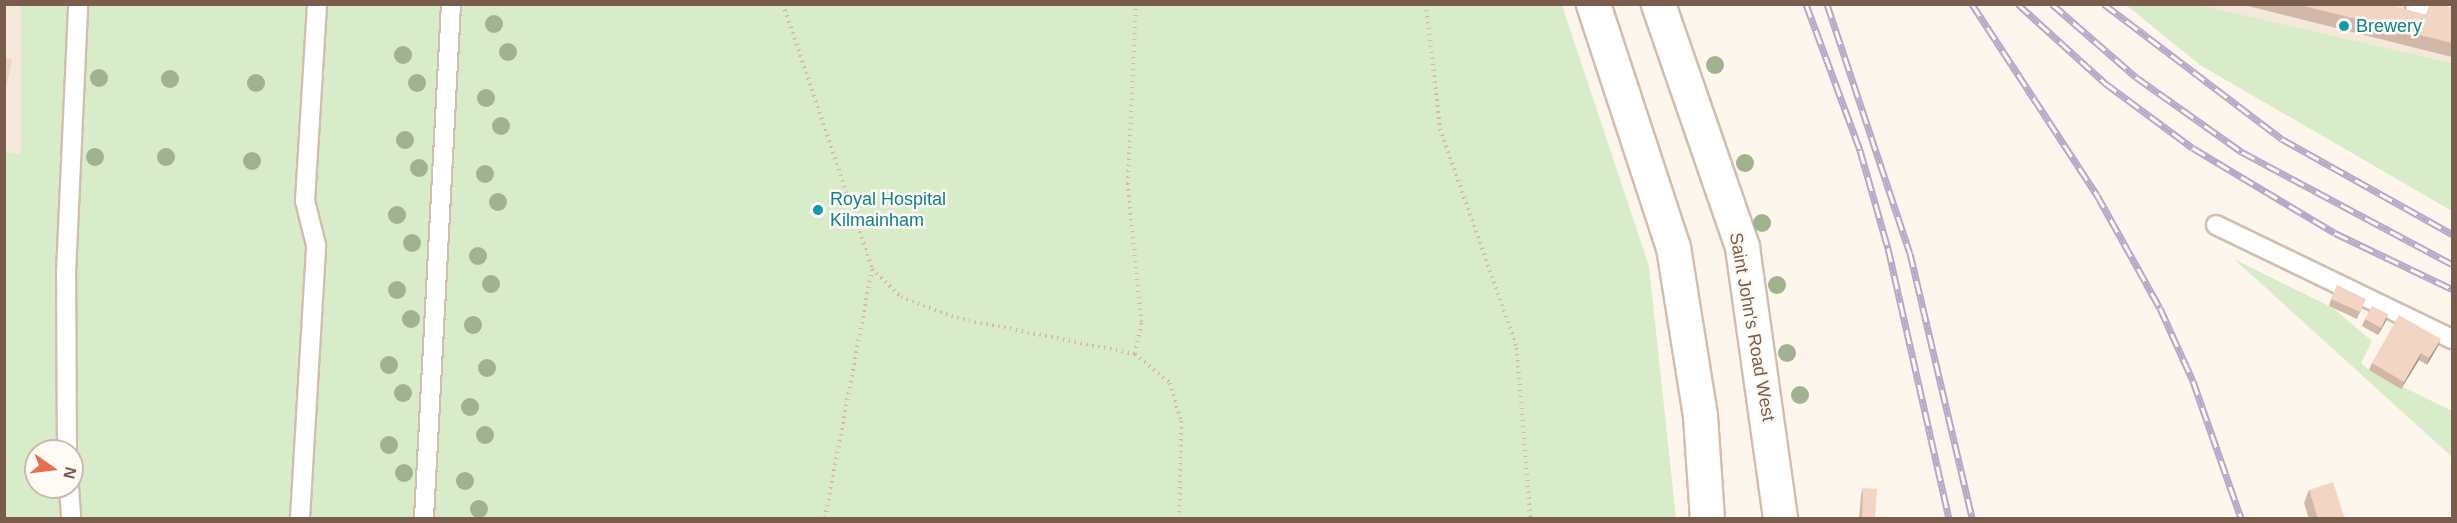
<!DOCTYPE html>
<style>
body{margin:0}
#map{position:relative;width:2457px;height:523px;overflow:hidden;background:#fdf6ec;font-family:Helvetica,sans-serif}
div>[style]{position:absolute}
.residential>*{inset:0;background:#f5e8da}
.green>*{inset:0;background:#d8ecc9}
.path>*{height:4px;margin-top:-2px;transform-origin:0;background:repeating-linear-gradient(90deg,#d9b8a5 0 1.5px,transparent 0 6px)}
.roads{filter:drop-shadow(2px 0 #d1beb0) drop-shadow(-2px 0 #d1beb0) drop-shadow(0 2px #d1beb0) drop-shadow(0 -2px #d1beb0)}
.lane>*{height:18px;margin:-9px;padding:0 9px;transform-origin:9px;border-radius:9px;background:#fff}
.street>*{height:33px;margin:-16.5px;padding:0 16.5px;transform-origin:16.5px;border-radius:16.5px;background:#fff}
.secondary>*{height:33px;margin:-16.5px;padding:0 16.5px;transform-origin:16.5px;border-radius:16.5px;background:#fff}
.rail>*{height:7px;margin-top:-3.5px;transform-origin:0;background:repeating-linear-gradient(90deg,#fffaf3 0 14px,#b9a8c9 0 28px);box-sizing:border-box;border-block:2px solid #b9a8c9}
.trees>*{width:18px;height:18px;margin:-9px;border-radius:50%;background:#a0b28e}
.wall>*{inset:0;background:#d1b7a8}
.shaded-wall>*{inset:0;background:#aa9588}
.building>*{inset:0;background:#f3d5c3}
.dots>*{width:16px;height:16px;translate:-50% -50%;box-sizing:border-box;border:3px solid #fffaf3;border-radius:50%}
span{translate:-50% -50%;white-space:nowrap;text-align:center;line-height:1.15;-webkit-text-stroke:5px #fffaf3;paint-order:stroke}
.culture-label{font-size:18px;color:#0d838f}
.left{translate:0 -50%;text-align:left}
.street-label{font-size:18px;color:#7a5c4d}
.frame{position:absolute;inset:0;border:6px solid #7a5c4d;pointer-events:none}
.north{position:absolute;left:24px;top:439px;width:60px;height:60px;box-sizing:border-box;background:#fffaf3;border:2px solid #cabbb1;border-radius:50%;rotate:104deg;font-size:16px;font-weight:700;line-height:24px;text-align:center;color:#7a5c4d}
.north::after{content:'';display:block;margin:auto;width:21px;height:27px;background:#e76f51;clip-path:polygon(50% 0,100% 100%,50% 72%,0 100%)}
</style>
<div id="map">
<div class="residential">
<div style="clip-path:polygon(5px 5px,21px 5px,21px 154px,5px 152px)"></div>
<div style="clip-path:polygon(2200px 5px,2452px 5px,2452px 63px)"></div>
</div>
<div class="green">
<div style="clip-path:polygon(evenodd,21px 4px,1562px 5px,1649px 266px,1676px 518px,5px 518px,4px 152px,21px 154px,21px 4px,36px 451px,72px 451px,72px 487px,36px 487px,36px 451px)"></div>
<div style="clip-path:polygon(2126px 5px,2200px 5px,2452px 63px,2452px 211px,2200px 65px)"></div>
<div style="clip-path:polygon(2234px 259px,2333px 308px,2372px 341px,2361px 363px,2369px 370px,2452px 411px,2452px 457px)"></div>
</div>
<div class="path">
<div style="left:783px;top:4px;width:280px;rotate:71.4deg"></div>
<div style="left:872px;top:269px;width:40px;rotate:44deg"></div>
<div style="left:901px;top:297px;width:60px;rotate:20.6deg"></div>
<div style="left:957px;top:318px;width:182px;rotate:11.4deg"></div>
<div style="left:1135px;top:354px;width:45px;rotate:39.6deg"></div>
<div style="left:1170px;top:383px;width:40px;rotate:74deg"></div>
<div style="left:1181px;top:421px;width:97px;rotate:91.2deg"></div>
<div style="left:1426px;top:4px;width:126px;rotate:83.6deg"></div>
<div style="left:1440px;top:129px;width:232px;rotate:70.6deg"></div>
<div style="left:1517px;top:348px;width:170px;rotate:85.6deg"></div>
<div style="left:1135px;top:354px;width:33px;rotate:-79deg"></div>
<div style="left:1141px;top:322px;width:139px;rotate:-95.4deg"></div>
<div style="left:1128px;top:184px;width:180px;rotate:-87.5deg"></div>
<div style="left:825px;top:518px;width:253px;rotate:-79.3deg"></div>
</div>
<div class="roads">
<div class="lane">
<div style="left:2216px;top:225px;width:262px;rotate:25.8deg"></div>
<div style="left:67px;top:451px;width:178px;rotate:-90.3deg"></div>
<div style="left:66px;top:273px;width:269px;rotate:-87.4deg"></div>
<div style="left:69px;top:487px;width:31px;rotate:86deg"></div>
<div style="left:300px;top:518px;width:273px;rotate:-86.6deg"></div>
<div style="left:316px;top:245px;width:45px;rotate:-104deg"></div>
<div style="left:305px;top:201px;width:197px;rotate:-86.5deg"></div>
<div style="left:424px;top:518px;width:515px;rotate:-86.99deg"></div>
</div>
<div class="street">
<div style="left:2422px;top:4px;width:31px;rotate:15deg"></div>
</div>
<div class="secondary">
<div style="left:1593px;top:4px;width:256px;rotate:71.8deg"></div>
<div style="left:1673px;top:247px;width:171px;rotate:80.9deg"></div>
<div style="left:1700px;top:416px;width:102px;rotate:86.1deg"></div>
<div style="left:1658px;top:4px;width:257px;rotate:70.9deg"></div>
<div style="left:1742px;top:247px;width:274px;rotate:82deg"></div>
</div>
</div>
<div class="rail">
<div style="left:1806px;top:4px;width:156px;rotate:69.7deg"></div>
<div style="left:1860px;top:150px;width:102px;rotate:74.1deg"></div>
<div style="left:1888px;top:248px;width:277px;rotate:77.3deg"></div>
<div style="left:1827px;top:4px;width:262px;rotate:71.6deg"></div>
<div style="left:1910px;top:253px;width:272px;rotate:76.8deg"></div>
<div style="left:1972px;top:4px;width:228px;rotate:56.8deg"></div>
<div style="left:2097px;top:195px;width:129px;rotate:60.9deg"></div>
<div style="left:2160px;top:308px;width:80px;rotate:65.7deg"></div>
<div style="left:2193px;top:381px;width:145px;rotate:70.7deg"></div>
<div style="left:2018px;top:4px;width:118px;rotate:42.2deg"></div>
<div style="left:2105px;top:83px;width:109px;rotate:36.5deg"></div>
<div style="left:2193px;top:148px;width:165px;rotate:30.9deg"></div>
<div style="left:2335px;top:233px;width:130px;rotate:25.6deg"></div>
<div style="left:2052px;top:4px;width:111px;rotate:41deg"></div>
<div style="left:2136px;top:77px;width:130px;rotate:35.3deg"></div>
<div style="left:2242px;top:152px;width:238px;rotate:28.1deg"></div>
<div style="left:2104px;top:4px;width:223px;rotate:37.2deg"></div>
<div style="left:2282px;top:139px;width:195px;rotate:29.2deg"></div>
</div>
<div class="trees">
<div style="left:494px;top:24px"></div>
<div style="left:508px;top:52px"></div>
<div style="left:403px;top:55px"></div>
<div style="left:1715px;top:65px"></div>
<div style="left:99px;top:78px"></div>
<div style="left:170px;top:79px"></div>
<div style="left:256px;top:83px"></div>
<div style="left:417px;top:83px"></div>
<div style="left:486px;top:98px"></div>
<div style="left:501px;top:126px"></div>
<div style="left:405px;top:140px"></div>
<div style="left:95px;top:157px"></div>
<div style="left:166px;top:157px"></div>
<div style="left:252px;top:161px"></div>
<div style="left:1745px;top:163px"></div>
<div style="left:419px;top:168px"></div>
<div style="left:485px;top:174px"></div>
<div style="left:498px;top:202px"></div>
<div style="left:397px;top:215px"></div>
<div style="left:1762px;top:223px"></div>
<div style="left:412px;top:243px"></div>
<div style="left:478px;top:256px"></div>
<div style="left:491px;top:284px"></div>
<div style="left:1777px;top:285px"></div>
<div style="left:397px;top:290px"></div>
<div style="left:411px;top:319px"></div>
<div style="left:473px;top:325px"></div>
<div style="left:1787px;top:353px"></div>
<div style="left:389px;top:365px"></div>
<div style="left:487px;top:368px"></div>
<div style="left:403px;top:393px"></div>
<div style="left:1800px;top:395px"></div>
<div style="left:470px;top:407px"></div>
<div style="left:485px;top:435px"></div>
<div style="left:389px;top:445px"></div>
<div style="left:404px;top:473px"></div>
<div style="left:465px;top:481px"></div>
<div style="left:479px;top:509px"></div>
</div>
<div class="wall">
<div style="clip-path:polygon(2240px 4px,2384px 4px,2426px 15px,2430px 4px,2452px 8px,2452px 57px)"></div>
<div style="clip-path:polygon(2331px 299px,2363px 306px,2357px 319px,2329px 306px)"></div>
<div style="clip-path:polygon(2365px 319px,2386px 321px,2378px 335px,2362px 326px)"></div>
<div style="clip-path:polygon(2438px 346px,2427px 365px,2419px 360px,2401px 389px,2369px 370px,2372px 363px)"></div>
<div style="clip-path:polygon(1863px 488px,1875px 519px,1859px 519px,1861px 495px)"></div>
<div style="clip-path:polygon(2309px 490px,2345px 519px,2309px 519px,2304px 503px)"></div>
</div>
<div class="shaded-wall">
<div style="clip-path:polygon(2388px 314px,2386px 321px,2378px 335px,2381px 328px)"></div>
<div style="clip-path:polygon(2441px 339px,2438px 346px,2427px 365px,2429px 358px)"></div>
<div style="clip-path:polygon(2421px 353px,2419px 360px,2401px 389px,2404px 382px)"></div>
</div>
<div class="building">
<div style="clip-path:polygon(2296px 4px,2384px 4px,2427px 15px,2430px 4px,2440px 4px,2452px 8px,2452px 43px)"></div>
<div style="clip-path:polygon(4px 58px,12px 59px,5px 94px,4px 94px)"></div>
<div style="clip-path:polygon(2337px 285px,2366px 299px,2360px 312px,2331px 299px)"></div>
<div style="clip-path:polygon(2372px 306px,2388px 314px,2381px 328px,2365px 319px)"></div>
<div style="clip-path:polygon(2399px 315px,2441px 339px,2429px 358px,2421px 353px,2404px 382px,2372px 363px)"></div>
<div style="clip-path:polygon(2333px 482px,2345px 519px,2318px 519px,2309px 490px)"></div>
<div style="clip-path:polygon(1863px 488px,1877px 489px,1875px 519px,1862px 519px)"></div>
</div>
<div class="dots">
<div style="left:2344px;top:26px;background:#0f9aa8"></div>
<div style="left:818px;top:210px;background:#0f9aa8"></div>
</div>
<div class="culture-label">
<span class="left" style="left:2356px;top:26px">Brewery</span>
<span class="left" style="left:830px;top:210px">Royal Hospital<br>Kilmainham</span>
</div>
<div class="street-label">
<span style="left:1752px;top:327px;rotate:80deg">Saint John's Road West</span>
</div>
<div class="frame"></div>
<div class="north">N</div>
</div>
